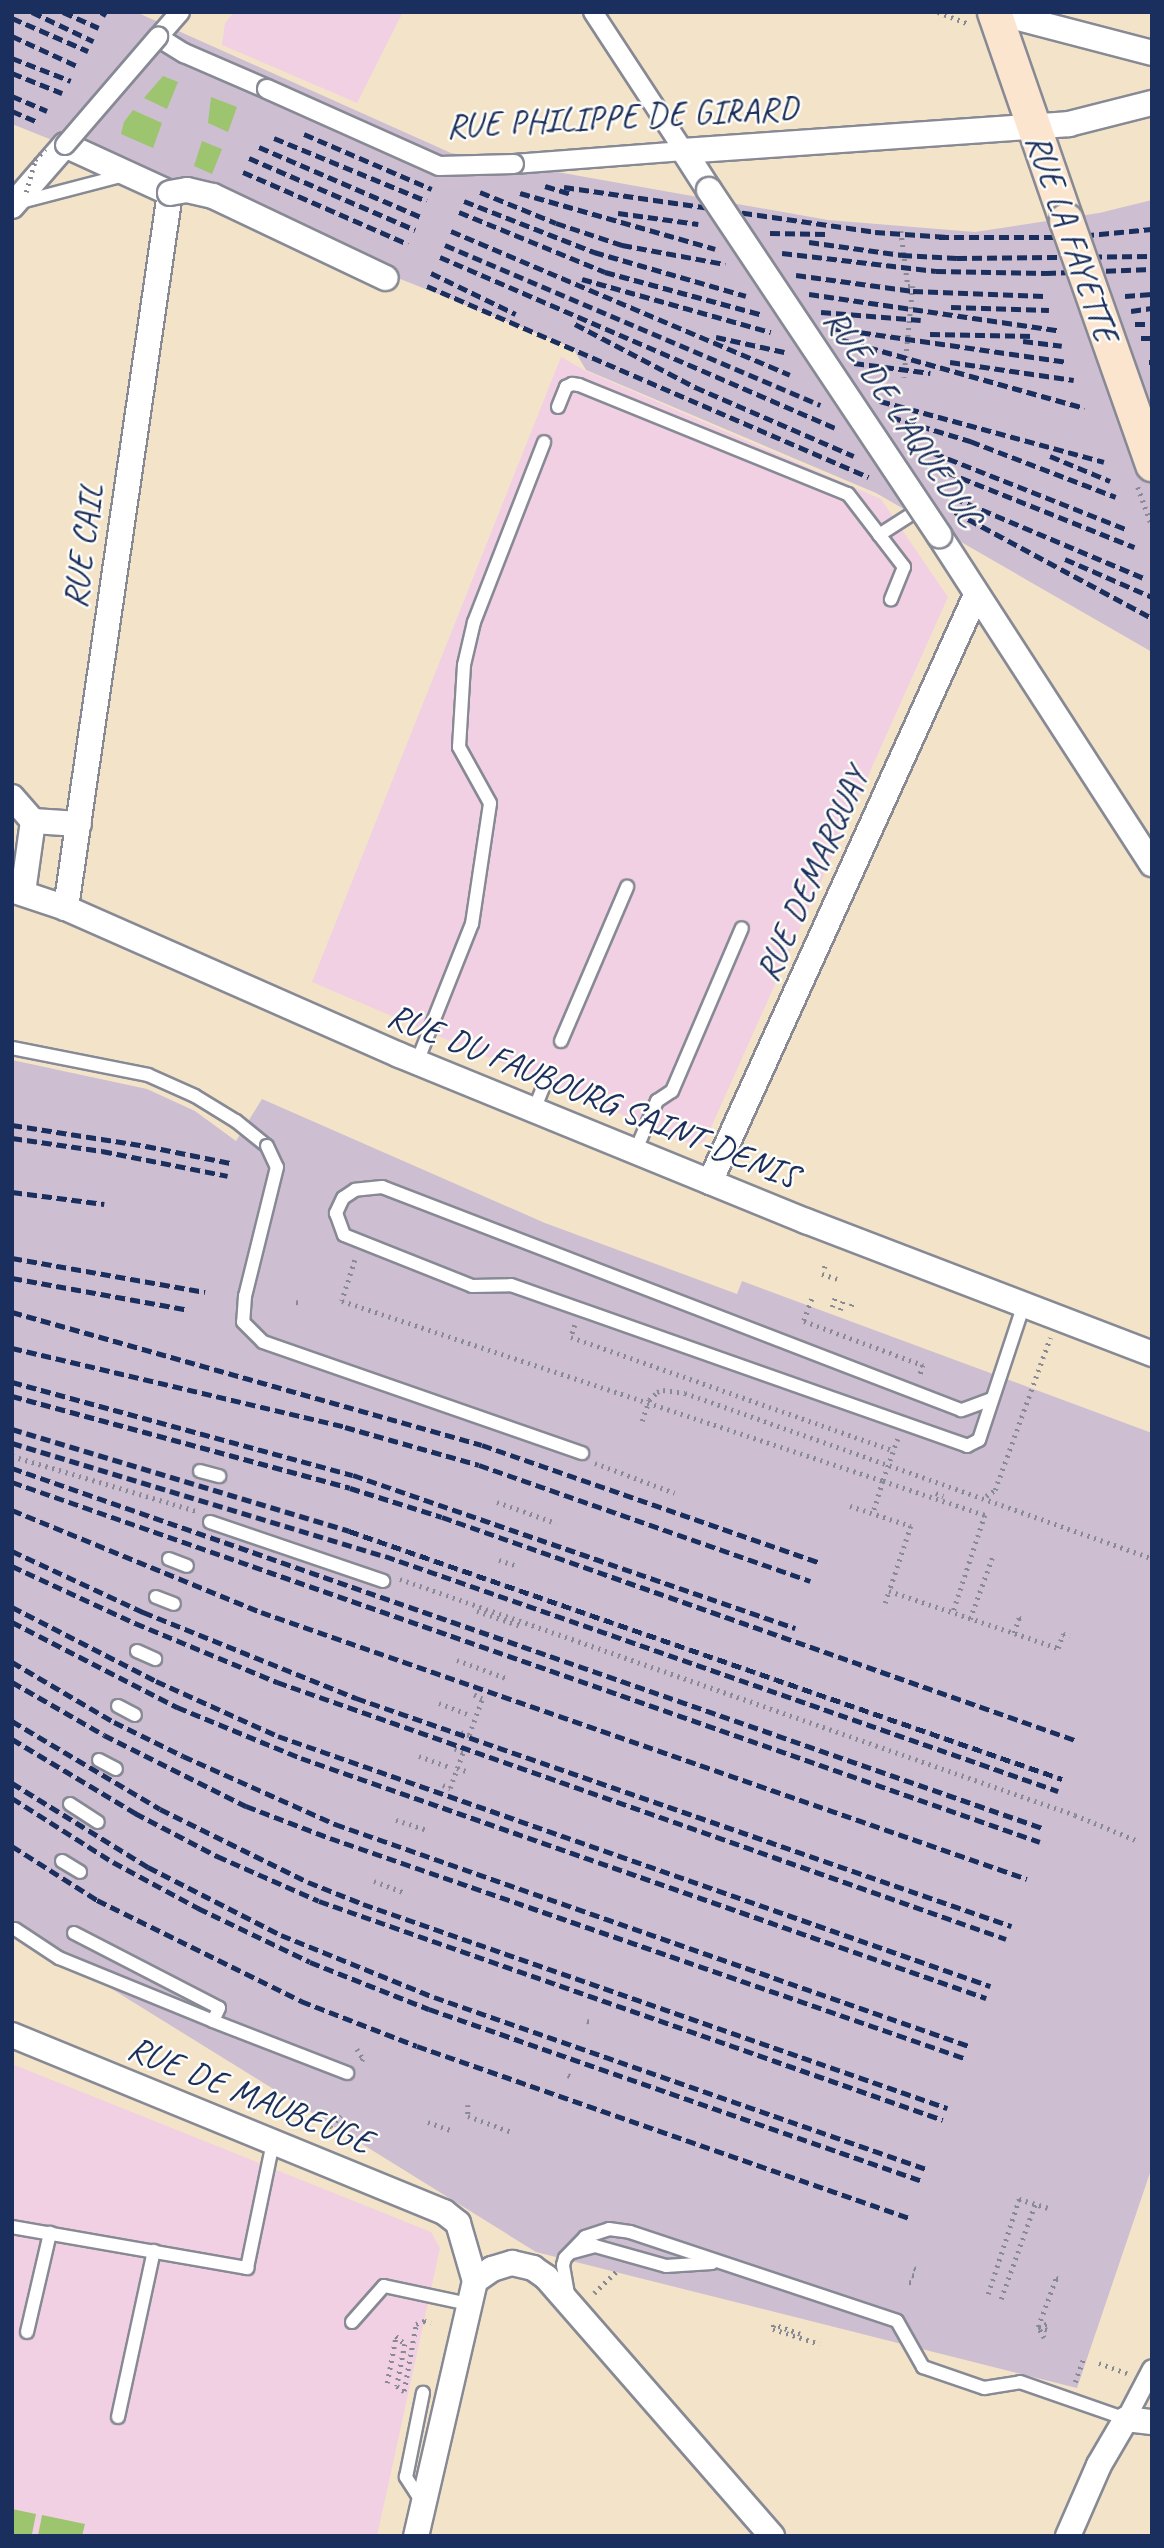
<!DOCTYPE html>
<style>
body{margin:0}
#map{position:relative;width:1164px;height:2548px;overflow:hidden;background:#f3e4c9;font-family:Caveat,sans-serif}
div>[style]{position:absolute}
.built>*{inset:0;background:#f1d0e3}
.industrial>*{inset:0;background:#cebed1}
.green>*{inset:0;background:#9dc46f}
.path>*{height:4.5px;margin-top:-2.25px;transform-origin:0;background:repeating-linear-gradient(90deg,#878a94 0 2px,transparent 0 7px)}
.roads{filter:drop-shadow(2px 0 #878a94) drop-shadow(-2px 0 #878a94) drop-shadow(0 2px #878a94) drop-shadow(0 -2px #878a94)}
.service>*{height:12px;margin:-6px;padding:0 6px;transform-origin:6px;border-radius:6px;background:#fff}
.pedestrian>*{height:18px;margin:-9px;padding:0 9px;transform-origin:9px;border-radius:9px;background:#fff}
.minor>*{height:24px;margin:-12px;padding:0 12px;transform-origin:12px;border-radius:12px;background:#fff}
.secondary>*{height:33px;margin:-16.5px;padding:0 16.5px;transform-origin:16.5px;border-radius:16.5px;background:#fce5cf}
.rail>*{height:5px;margin-top:-2.5px;transform-origin:0;background:repeating-linear-gradient(90deg,#1b2f5e 0 10px,transparent 0 15px)}
.path-bridge>*{height:4.5px;margin-top:-2.25px;transform-origin:0;background:repeating-linear-gradient(90deg,#878a94 0 2px,transparent 0 7px)}
.bridges{filter:drop-shadow(2px 0 #878a94) drop-shadow(-2px 0 #878a94) drop-shadow(0 2px #878a94) drop-shadow(0 -2px #878a94)}
.service-bridge>*{height:12px;margin:-6px;padding:0 6px;transform-origin:6px;border-radius:6px;background:#fff}
.pedestrian-bridge>*{height:18px;margin:-9px;padding:0 9px;transform-origin:9px;border-radius:9px;background:#fff}
.minor-bridge>*{height:24px;margin:-12px;padding:0 12px;transform-origin:12px;border-radius:12px;background:#fff}
.secondary-bridge>*{height:33px;margin:-16.5px;padding:0 16.5px;transform-origin:16.5px;border-radius:16.5px;background:#fce5cf}
span{translate:-50% -50%;white-space:nowrap;text-align:center;line-height:1.15;-webkit-text-stroke:5px #fdfcf7;paint-order:stroke}
.street-label{font-size:35px;color:#1b2f5e}
.frame{position:absolute;inset:0;border:14px solid #1b2f5e;pointer-events:none}
</style>
<div id="map">
<div class="built">
<div style="clip-path:polygon(234px 12px,403px 12px,357px 103px,222px 45px,225px 23px)"></div>
<div style="clip-path:polygon(561px 357px,586px 371px,881px 499px,948px 597px,705px 1141px,695px 1146px,312px 982px)"></div>
<div style="clip-path:polygon(12px 2064px,431px 2232px,440px 2248px,377px 2536px,12px 2536px)"></div>
</div>
<div class="industrial">
<div style="clip-path:polygon(12px 12px,136px 12px,451px 153px,828px 220px,975px 232px,1099px 213px,1152px 200px,1152px 652px,876px 493px,586px 370px,573px 348px,12px 124px)"></div>
<div style="clip-path:polygon(12px 1060px,147px 1089px,195px 1111px,236px 1141px,262px 1099px,545px 1223px,737px 1294px,742px 1281px,1152px 1433px,1152px 2167px,1077px 2388px,536px 2252px,12px 1927px)"></div>
</div>
<div class="green">
<div style="clip-path:polygon(163px 76px,178px 82px,167px 109px,144px 98px)"></div>
<div style="clip-path:polygon(211px 97px,237px 107px,228px 132px,208px 123px)"></div>
<div style="clip-path:polygon(133px 110px,162px 123px,153px 148px,121px 134px,124px 122px)"></div>
<div style="clip-path:polygon(202px 141px,222px 149px,212px 174px,194px 166px)"></div>
<div style="clip-path:polygon(12px 2509px,36px 2514px,32px 2534px,12px 2536px)"></div>
<div style="clip-path:polygon(42px 2515px,85px 2524px,82px 2536px,38px 2536px)"></div>
</div>
<div class="path">
<div style="left:938px;top:12px;width:34px;rotate:21deg"></div>
<div style="left:901px;top:231px;width:55px;rotate:82.7deg"></div>
<div style="left:908px;top:286px;width:5px"></div>
<div style="left:913px;top:286px;width:92px;rotate:95.6deg"></div>
<div style="left:355px;top:1260px;width:43px;rotate:107.6deg"></div>
<div style="left:342px;top:1301px;width:570px;rotate:18.4deg"></div>
<div style="left:883px;top:1481px;width:34px;rotate:107deg"></div>
<div style="left:824px;top:1268px;width:6px;rotate:-72deg"></div>
<div style="left:822px;top:1274px;width:16px;rotate:18deg"></div>
<div style="left:812px;top:1299px;width:23px;rotate:110deg"></div>
<div style="left:804px;top:1321px;width:127px;rotate:20.3deg"></div>
<div style="left:923px;top:1365px;width:14px;rotate:107deg"></div>
<div style="left:296px;top:1302px;width:5px;rotate:11deg"></div>
<div style="left:851px;top:1306px;width:5px;rotate:-68deg"></div>
<div style="left:832px;top:1307px;width:13px;rotate:-72deg"></div>
<div style="left:840px;top:1310px;width:13px;rotate:-72deg"></div>
<div style="left:575px;top:1325px;width:13px;rotate:108deg"></div>
<div style="left:571px;top:1337px;width:343px;rotate:19.4deg"></div>
<div style="left:642px;top:1421px;width:22px;rotate:-72deg"></div>
<div style="left:649px;top:1400px;width:11px;rotate:-45deg"></div>
<div style="left:657px;top:1392px;width:6px;rotate:-18deg"></div>
<div style="left:663px;top:1390px;width:22px;rotate:8deg"></div>
<div style="left:685px;top:1393px;width:495px;rotate:19.5deg"></div>
<div style="left:898px;top:1439px;width:45px;rotate:109.7deg"></div>
<div style="left:883px;top:1481px;width:108px;rotate:18.4deg"></div>
<div style="left:985px;top:1515px;width:103px;rotate:108.1deg"></div>
<div style="left:12px;top:1456px;width:192px;rotate:16.6deg"></div>
<div style="left:595px;top:1463px;width:85px;rotate:20.6deg"></div>
<div style="left:936px;top:1493px;width:8px;rotate:23deg"></div>
<div style="left:986px;top:1496px;width:11px;rotate:-34deg"></div>
<div style="left:995px;top:1490px;width:162px;rotate:-70.1deg"></div>
<div style="left:497px;top:1502px;width:63px;rotate:19.6deg"></div>
<div style="left:850px;top:1506px;width:64px;rotate:18.2deg"></div>
<div style="left:911px;top:1526px;width:67px;rotate:108.2deg"></div>
<div style="left:499px;top:1560px;width:20px;rotate:18deg"></div>
<div style="left:400px;top:1579px;width:715px;rotate:19.27deg"></div>
<div style="left:1075px;top:1815px;width:68px;rotate:22.4deg"></div>
<div style="left:885px;top:1603px;width:13px;rotate:-72deg"></div>
<div style="left:889px;top:1591px;width:178px;rotate:18.6deg"></div>
<div style="left:1058px;top:1648px;width:15px;rotate:-70deg"></div>
<div style="left:1063px;top:1634px;width:7px;rotate:16deg"></div>
<div style="left:477px;top:1611px;width:46px;rotate:18.8deg"></div>
<div style="left:970px;top:1619px;width:68px;rotate:-70.2deg"></div>
<div style="left:1014px;top:1633px;width:16px;rotate:-72deg"></div>
<div style="left:1019px;top:1618px;width:6px;rotate:18deg"></div>
<div style="left:457px;top:1660px;width:52px;rotate:20.2deg"></div>
<div style="left:439px;top:1703px;width:30px;rotate:21deg"></div>
<div style="left:461px;top:1732px;width:9px;rotate:21deg"></div>
<div style="left:469px;top:1735px;width:38px;rotate:-70deg"></div>
<div style="left:482px;top:1699px;width:9px;rotate:-153deg"></div>
<div style="left:419px;top:1756px;width:32px;rotate:20deg"></div>
<div style="left:457px;top:1768px;width:9px;rotate:18deg"></div>
<div style="left:443px;top:1785px;width:8px;rotate:23deg"></div>
<div style="left:450px;top:1788px;width:38px;rotate:-70deg"></div>
<div style="left:463px;top:1752px;width:9px;rotate:-159deg"></div>
<div style="left:396px;top:1820px;width:33px;rotate:18deg"></div>
<div style="left:374px;top:1881px;width:34px;rotate:21deg"></div>
<div style="left:587px;top:2021px;width:4px;rotate:14deg"></div>
<div style="left:357px;top:2049px;width:12px;rotate:59deg"></div>
<div style="left:363px;top:2059px;width:6px;rotate:121deg"></div>
<div style="left:568px;top:2075px;width:4px;rotate:27deg"></div>
<div style="left:468px;top:2105px;width:11px;rotate:90deg"></div>
<div style="left:468px;top:2116px;width:47px;rotate:20deg"></div>
<div style="left:327px;top:2114px;width:12px;rotate:76deg"></div>
<div style="left:330px;top:2126px;width:15px;rotate:-42deg"></div>
<div style="left:428px;top:2122px;width:27px;rotate:20deg"></div>
<div style="left:326px;top:2135px;width:20px;rotate:-70deg"></div>
<div style="left:914px;top:2268px;width:5px;rotate:22deg"></div>
<div style="left:912px;top:2275px;width:4px;rotate:14deg"></div>
<div style="left:909px;top:2282px;width:5px;rotate:11deg"></div>
<div style="left:594px;top:2293px;width:35px;rotate:-44deg"></div>
<div style="left:988px;top:2294px;width:100px;rotate:-71.9deg"></div>
<div style="left:1019px;top:2199px;width:30px;rotate:17deg"></div>
<div style="left:1001px;top:2299px;width:101px;rotate:-70.3deg"></div>
<div style="left:1047px;top:2330px;width:9px;rotate:-162deg"></div>
<div style="left:1038px;top:2327px;width:52px;rotate:-69.8deg"></div>
<div style="left:1056px;top:2278px;width:3px;rotate:18deg"></div>
<div style="left:800px;top:2334px;width:28px;rotate:-161deg"></div>
<div style="left:774px;top:2325px;width:4px;rotate:104deg"></div>
<div style="left:773px;top:2329px;width:49px;rotate:17.7deg"></div>
<div style="left:1044px;top:2338px;width:13px;rotate:-119deg"></div>
<div style="left:1038px;top:2327px;width:12px;rotate:-20deg"></div>
<div style="left:1099px;top:2363px;width:30px;rotate:20deg"></div>
<div style="left:1075px;top:2382px;width:27px;rotate:-70deg"></div>
<div style="left:387px;top:2383px;width:48px;rotate:-79.2deg"></div>
<div style="left:396px;top:2336px;width:12px;rotate:42deg"></div>
<div style="left:405px;top:2344px;width:43px;rotate:100.8deg"></div>
<div style="left:397px;top:2386px;width:9px;rotate:36deg"></div>
<div style="left:404px;top:2391px;width:68px;rotate:-79.8deg"></div>
<div style="left:416px;top:2324px;width:9px;rotate:-21deg"></div>
<div style="left:424px;top:2321px;width:7px;rotate:16deg"></div>
</div>
<div class="roads">
<div class="service">
<div style="left:21px;top:202px;width:107px;rotate:-14.6deg"></div>
<div style="left:558px;top:407px;width:22px;rotate:-68deg"></div>
<div style="left:566px;top:387px;width:7px;rotate:-27deg"></div>
<div style="left:572px;top:384px;width:7px;rotate:8deg"></div>
<div style="left:579px;top:385px;width:290px;rotate:22.1deg"></div>
<div style="left:848px;top:494px;width:92px;rotate:52.5deg"></div>
<div style="left:904px;top:567px;width:35px;rotate:112deg"></div>
<div style="left:879px;top:535px;width:50px;rotate:-32.7deg"></div>
<div style="left:561px;top:1041px;width:168px;rotate:-66.8deg"></div>
<div style="left:12px;top:1048px;width:139px;rotate:11.2deg"></div>
<div style="left:148px;top:1075px;width:51px;rotate:24.1deg"></div>
<div style="left:195px;top:1096px;width:48px;rotate:31.4deg"></div>
<div style="left:236px;top:1121px;width:40px;rotate:39deg"></div>
<div style="left:417px;top:1062px;width:149px;rotate:-68.3deg"></div>
<div style="left:472px;top:924px;width:122px;rotate:-81.5deg"></div>
<div style="left:490px;top:803px;width:64px;rotate:-119deg"></div>
<div style="left:459px;top:747px;width:82px;rotate:-86.5deg"></div>
<div style="left:464px;top:665px;width:44px;rotate:-76.9deg"></div>
<div style="left:474px;top:622px;width:193px;rotate:-68.7deg"></div>
<div style="left:534px;top:1110px;width:29px;rotate:-68deg"></div>
<div style="left:635px;top:1152px;width:56px;rotate:-66.7deg"></div>
<div style="left:657px;top:1101px;width:18px;rotate:-34deg"></div>
<div style="left:672px;top:1091px;width:177px;rotate:-66.8deg"></div>
<div style="left:992px;top:1399px;width:33px;rotate:160deg"></div>
<div style="left:961px;top:1410px;width:620px;rotate:-158.94deg"></div>
<div style="left:382px;top:1187px;width:27px;rotate:174deg"></div>
<div style="left:355px;top:1190px;width:14px;rotate:146deg"></div>
<div style="left:343px;top:1198px;width:17px;rotate:115deg"></div>
<div style="left:336px;top:1213px;width:23px;rotate:70deg"></div>
<div style="left:344px;top:1235px;width:138px;rotate:21.7deg"></div>
<div style="left:472px;top:1286px;width:39px;rotate:-1deg"></div>
<div style="left:511px;top:1285px;width:484px;rotate:19.4deg"></div>
<div style="left:967px;top:1446px;width:13px;rotate:-27deg"></div>
<div style="left:979px;top:1440px;width:140px;rotate:-71.7deg"></div>
<div style="left:200px;top:1471px;width:20px;rotate:15deg"></div>
<div style="left:210px;top:1522px;width:183px;rotate:18.8deg"></div>
<div style="left:169px;top:1559px;width:19px;rotate:21deg"></div>
<div style="left:156px;top:1597px;width:19px;rotate:21deg"></div>
<div style="left:137px;top:1651px;width:20px;rotate:24deg"></div>
<div style="left:118px;top:1706px;width:19px;rotate:28deg"></div>
<div style="left:99px;top:1760px;width:19px;rotate:28deg"></div>
<div style="left:70px;top:1804px;width:33px;rotate:33deg"></div>
<div style="left:62px;top:1861px;width:21px;rotate:31deg"></div>
<div style="left:15px;top:1929px;width:53px;rotate:33.4deg"></div>
<div style="left:59px;top:1958px;width:166px;rotate:22.2deg"></div>
<div style="left:74px;top:1933px;width:163px;rotate:27.3deg"></div>
<div style="left:219px;top:2008px;width:14px;rotate:115deg"></div>
<div style="left:213px;top:2021px;width:144px;rotate:21.2deg"></div>
<div style="left:12px;top:2227px;width:239px;rotate:9.9deg"></div>
<div style="left:247px;top:2268px;width:129px;rotate:-78.3deg"></div>
<div style="left:573px;top:2252px;width:23px;rotate:-15deg"></div>
<div style="left:595px;top:2246px;width:74px;rotate:15.7deg"></div>
<div style="left:666px;top:2266px;width:46px;rotate:-3.7deg"></div>
<div style="left:568px;top:2294px;width:29px;rotate:-100deg"></div>
<div style="left:563px;top:2265px;width:7px;rotate:-74deg"></div>
<div style="left:565px;top:2258px;width:29px;rotate:-46deg"></div>
<div style="left:585px;top:2237px;width:25px;rotate:-18deg"></div>
<div style="left:609px;top:2229px;width:21px;rotate:8deg"></div>
<div style="left:630px;top:2232px;width:281px;rotate:18.4deg"></div>
<div style="left:897px;top:2321px;width:53px;rotate:60.5deg"></div>
<div style="left:923px;top:2367px;width:65px;rotate:19deg"></div>
<div style="left:984px;top:2388px;width:36px;rotate:-9deg"></div>
<div style="left:1020px;top:2382px;width:112px;rotate:19.2deg"></div>
<div style="left:352px;top:2322px;width:48px;rotate:-48.4deg"></div>
<div style="left:384px;top:2286px;width:87px;rotate:12deg"></div>
<div style="left:27px;top:2332px;width:102px;rotate:-76.9deg"></div>
<div style="left:118px;top:2417px;width:170px;rotate:-77.8deg"></div>
<div style="left:422px;top:2502px;width:30px;rotate:-123deg"></div>
<div style="left:406px;top:2477px;width:86px;rotate:-78.6deg"></div>
</div>
<div class="pedestrian">
<div style="left:180px;top:12px;width:33px;rotate:131deg"></div>
<div style="left:158px;top:37px;width:31px;rotate:32deg"></div>
<div style="left:184px;top:53px;width:90px;rotate:23.4deg"></div>
<div style="left:514px;top:164px;width:170px;rotate:-4.4deg"></div>
<div style="left:684px;top:151px;width:166px;rotate:-123.2deg"></div>
<div style="left:1126px;top:2419px;width:56px;rotate:-62.5deg"></div>
</div>
<div class="minor">
<div style="left:995px;top:12px;width:162px;rotate:14.6deg"></div>
<div style="left:709px;top:190px;width:46px;rotate:-122.7deg"></div>
<div style="left:684px;top:151px;width:386px;rotate:-4deg"></div>
<div style="left:1069px;top:124px;width:86px;rotate:-14.2deg"></div>
<div style="left:12px;top:206px;width:81px;rotate:-49deg"></div>
<div style="left:65px;top:145px;width:115px;rotate:24.6deg"></div>
<div style="left:170px;top:193px;width:723px;rotate:98.28deg"></div>
<div style="left:939px;top:535px;width:392px;rotate:57.1deg"></div>
<div style="left:12px;top:797px;width:32px;rotate:49deg"></div>
<div style="left:33px;top:821px;width:72px;rotate:98deg"></div>
<div style="left:33px;top:821px;width:46px;rotate:3.7deg"></div>
<div style="left:12px;top:890px;width:57px;rotate:18.4deg"></div>
<div style="left:66px;top:908px;width:364px;rotate:23.8deg"></div>
<div style="left:399px;top:1055px;width:440px;rotate:22.2deg"></div>
<div style="left:806px;top:1221px;width:371px;rotate:21deg"></div>
<div style="left:710px;top:1182px;width:644px;rotate:-65.62deg"></div>
<div style="left:12px;top:2035px;width:467px;rotate:22.3deg"></div>
<div style="left:444px;top:2212px;width:18px;rotate:38deg"></div>
<div style="left:458px;top:2223px;width:60px;rotate:73.7deg"></div>
<div style="left:475px;top:2281px;width:262px;rotate:103deg"></div>
<div style="left:475px;top:2281px;width:21px;rotate:-35deg"></div>
<div style="left:492px;top:2269px;width:21px;rotate:-17deg"></div>
<div style="left:512px;top:2263px;width:22px;rotate:13deg"></div>
<div style="left:533px;top:2268px;width:16px;rotate:35deg"></div>
<div style="left:546px;top:2277px;width:344px;rotate:48.9deg"></div>
<div style="left:1068px;top:2536px;width:77px;rotate:-66.4deg"></div>
<div style="left:1099px;top:2465px;width:53px;rotate:-59.6deg"></div>
<div style="left:1126px;top:2419px;width:26px;rotate:7deg"></div>
</div>
<div class="secondary">
<div style="left:994px;top:12px;width:220px;rotate:70.9deg"></div>
</div>
</div>
<div class="rail">
<div style="left:32px;top:12px;width:68px;rotate:25.4deg"></div>
<div style="left:63px;top:12px;width:39px;rotate:24deg"></div>
<div style="left:101px;top:12px;width:6px;rotate:31deg"></div>
<div style="left:12px;top:18px;width:83px;rotate:23.5deg"></div>
<div style="left:12px;top:36px;width:74px;rotate:24.8deg"></div>
<div style="left:12px;top:58px;width:63px;rotate:21.3deg"></div>
<div style="left:12px;top:73px;width:54px;rotate:21.8deg"></div>
<div style="left:12px;top:96px;width:38px;rotate:23deg"></div>
<div style="left:12px;top:111px;width:28px;rotate:23deg"></div>
<div style="left:304px;top:134px;width:139px;rotate:23.3deg"></div>
<div style="left:274px;top:138px;width:165px;rotate:22.4deg"></div>
<div style="left:259px;top:147px;width:176px;rotate:23.4deg"></div>
<div style="left:249px;top:158px;width:181px;rotate:23.4deg"></div>
<div style="left:243px;top:172px;width:180px;rotate:23.6deg"></div>
<div style="left:545px;top:186px;width:28px;rotate:17deg"></div>
<div style="left:564px;top:187px;width:314px;rotate:8.2deg"></div>
<div style="left:875px;top:232px;width:73px;rotate:3.9deg"></div>
<div style="left:480px;top:192px;width:82px;rotate:22.2deg"></div>
<div style="left:556px;top:223px;width:70px;rotate:18.4deg"></div>
<div style="left:622px;top:245px;width:105px;rotate:10.5deg"></div>
<div style="left:520px;top:193px;width:203px;rotate:16deg"></div>
<div style="left:464px;top:201px;width:140px;rotate:21.4deg"></div>
<div style="left:594px;top:252px;width:158px;rotate:16.1deg"></div>
<div style="left:459px;top:212px;width:158px;rotate:22.3deg"></div>
<div style="left:605px;top:272px;width:161px;rotate:15.2deg"></div>
<div style="left:618px;top:213px;width:81px;rotate:7.8deg"></div>
<div style="left:451px;top:231px;width:368px;rotate:23deg"></div>
<div style="left:770px;top:233px;width:57px;rotate:1deg"></div>
<div style="left:939px;top:237px;width:130px"></div>
<div style="left:1069px;top:237px;width:83px;rotate:-5.5deg"></div>
<div style="left:809px;top:242px;width:94px;rotate:8deg"></div>
<div style="left:902px;top:255px;width:55px;rotate:3.1deg"></div>
<div style="left:957px;top:258px;width:195px;rotate:-0.6deg"></div>
<div style="left:445px;top:245px;width:408px;rotate:23.1deg"></div>
<div style="left:782px;top:253px;width:155px;rotate:6.7deg"></div>
<div style="left:936px;top:271px;width:110px;rotate:1deg"></div>
<div style="left:1046px;top:273px;width:106px;rotate:-2.2deg"></div>
<div style="left:440px;top:257px;width:430px;rotate:23.4deg"></div>
<div style="left:431px;top:273px;width:94px;rotate:25.8deg"></div>
<div style="left:796px;top:275px;width:118px;rotate:7.8deg"></div>
<div style="left:913px;top:291px;width:131px;rotate:2.2deg"></div>
<div style="left:582px;top:279px;width:196px;rotate:15.7deg"></div>
<div style="left:427px;top:286px;width:481px;rotate:23.4deg"></div>
<div style="left:809px;top:294px;width:251px;rotate:8.3deg"></div>
<div style="left:1125px;top:296px;width:27px;rotate:-4deg"></div>
<div style="left:951px;top:307px;width:98px;rotate:1.8deg"></div>
<div style="left:1131px;top:311px;width:21px;rotate:-8deg"></div>
<div style="left:821px;top:312px;width:100px;rotate:4.6deg"></div>
<div style="left:575px;top:324px;width:136px;rotate:27.7deg"></div>
<div style="left:695px;top:387px;width:173px;rotate:23.5deg"></div>
<div style="left:1135px;top:324px;width:17px"></div>
<div style="left:831px;top:328px;width:239px;rotate:8.2deg"></div>
<div style="left:930px;top:334px;width:104px;rotate:1.1deg"></div>
<div style="left:716px;top:337px;width:70px;rotate:12.4deg"></div>
<div style="left:1141px;top:338px;width:11px"></div>
<div style="left:839px;top:339px;width:255px;rotate:15.7deg"></div>
<div style="left:1023px;top:341px;width:39px;rotate:7deg"></div>
<div style="left:950px;top:362px;width:125px;rotate:8.3deg"></div>
<div style="left:1149px;top:362px;width:3px"></div>
<div style="left:854px;top:363px;width:77px;rotate:7.5deg"></div>
<div style="left:880px;top:401px;width:232px;rotate:15.2deg"></div>
<div style="left:891px;top:417px;width:83px;rotate:16.9deg"></div>
<div style="left:970px;top:441px;width:156px;rotate:21deg"></div>
<div style="left:906px;top:442px;width:239px;rotate:21.6deg"></div>
<div style="left:1050px;top:456px;width:65px;rotate:22.6deg"></div>
<div style="left:919px;top:461px;width:232px;rotate:21.8deg"></div>
<div style="left:940px;top:492px;width:224px;rotate:22.9deg"></div>
<div style="left:955px;top:512px;width:224px;rotate:28.3deg"></div>
<div style="left:1065px;top:559px;width:95px;rotate:23.6deg"></div>
<div style="left:12px;top:1125px;width:136px;rotate:8.9deg"></div>
<div style="left:146px;top:1146px;width:86px;rotate:11.4deg"></div>
<div style="left:12px;top:1138px;width:91px;rotate:8.2deg"></div>
<div style="left:102px;top:1151px;width:128px;rotate:11.2deg"></div>
<div style="left:12px;top:1192px;width:93px;rotate:7.4deg"></div>
<div style="left:12px;top:1258px;width:196px;rotate:10deg"></div>
<div style="left:12px;top:1278px;width:176px;rotate:10.2deg"></div>
<div style="left:12px;top:1312px;width:488px;rotate:15.8deg"></div>
<div style="left:482px;top:1445px;width:359px;rotate:19.2deg"></div>
<div style="left:12px;top:1348px;width:342px;rotate:13.3deg"></div>
<div style="left:345px;top:1427px;width:139px;rotate:15.8deg"></div>
<div style="left:479px;top:1465px;width:351px;rotate:19.3deg"></div>
<div style="left:12px;top:1382px;width:353px;rotate:15.3deg"></div>
<div style="left:353px;top:1475px;width:468px;rotate:19.1deg"></div>
<div style="left:12px;top:1396px;width:350px;rotate:15.2deg"></div>
<div style="left:350px;top:1488px;width:96px;rotate:17.5deg"></div>
<div style="left:442px;top:1517px;width:671px;rotate:19.41deg"></div>
<div style="left:12px;top:1429px;width:352px;rotate:16.8deg"></div>
<div style="left:349px;top:1531px;width:755px;rotate:19.18deg"></div>
<div style="left:12px;top:1443px;width:390px;rotate:16.9deg"></div>
<div style="left:385px;top:1556px;width:713px;rotate:19.25deg"></div>
<div style="left:12px;top:1468px;width:1094px;rotate:19.26deg"></div>
<div style="left:12px;top:1482px;width:1089px;rotate:19.3deg"></div>
<div style="left:12px;top:1510px;width:269px;rotate:22.3deg"></div>
<div style="left:261px;top:1612px;width:811px;rotate:19.22deg"></div>
<div style="left:12px;top:1551px;width:145px;rotate:25deg"></div>
<div style="left:143px;top:1612px;width:230px;rotate:22deg"></div>
<div style="left:356px;top:1698px;width:694px;rotate:19.19deg"></div>
<div style="left:12px;top:1566px;width:136px;rotate:24.9deg"></div>
<div style="left:135px;top:1623px;width:154px;rotate:22.6deg"></div>
<div style="left:277px;top:1682px;width:773px;rotate:19.42deg"></div>
<div style="left:12px;top:1607px;width:162px;rotate:27.2deg"></div>
<div style="left:156px;top:1681px;width:134px;rotate:24.3deg"></div>
<div style="left:278px;top:1736px;width:755px;rotate:19.35deg"></div>
<div style="left:12px;top:1622px;width:186px;rotate:27.3deg"></div>
<div style="left:177px;top:1707px;width:134px;rotate:22.4deg"></div>
<div style="left:301px;top:1758px;width:726px;rotate:19.31deg"></div>
<div style="left:12px;top:1662px;width:118px;rotate:30.5deg"></div>
<div style="left:114px;top:1722px;width:77px;rotate:26.2deg"></div>
<div style="left:183px;top:1756px;width:167px;rotate:24.1deg"></div>
<div style="left:335px;top:1824px;width:672px;rotate:19.3deg"></div>
<div style="left:12px;top:1682px;width:106px;rotate:29.9deg"></div>
<div style="left:104px;top:1735px;width:159px;rotate:26.6deg"></div>
<div style="left:246px;top:1806px;width:90px;rotate:20.9deg"></div>
<div style="left:330px;top:1838px;width:671px;rotate:19.14deg"></div>
<div style="left:12px;top:1721px;width:172px;rotate:30.7deg"></div>
<div style="left:160px;top:1809px;width:165px;rotate:26.3deg"></div>
<div style="left:308px;top:1882px;width:59px;rotate:21.8deg"></div>
<div style="left:363px;top:1904px;width:619px;rotate:19.26deg"></div>
<div style="left:12px;top:1739px;width:144px;rotate:31deg"></div>
<div style="left:135px;top:1813px;width:93px;rotate:27.7deg"></div>
<div style="left:217px;top:1856px;width:111px;rotate:23.8deg"></div>
<div style="left:319px;top:1901px;width:661px;rotate:19.34deg"></div>
<div style="left:12px;top:1783px;width:160px;rotate:31.7deg"></div>
<div style="left:148px;top:1867px;width:149px;rotate:27.1deg"></div>
<div style="left:281px;top:1935px;width:165px;rotate:22.1deg"></div>
<div style="left:434px;top:1997px;width:521px;rotate:19.27deg"></div>
<div style="left:12px;top:1798px;width:120px;rotate:32.4deg"></div>
<div style="left:113px;top:1862px;width:97px;rotate:28.4deg"></div>
<div style="left:198px;top:1908px;width:124px;rotate:25.7deg"></div>
<div style="left:310px;top:1962px;width:128px;rotate:21.6deg"></div>
<div style="left:429px;top:2009px;width:522px;rotate:19.23deg"></div>
<div style="left:12px;top:1846px;width:101px;rotate:32.4deg"></div>
<div style="left:97px;top:1900px;width:228px;rotate:26.3deg"></div>
<div style="left:301px;top:2001px;width:124px;rotate:21.2deg"></div>
<div style="left:417px;top:2046px;width:521px;rotate:19.27deg"></div>
</div>
<div class="path-bridge">
<div style="left:26px;top:192px;width:33px;rotate:-74deg"></div>
<div style="left:35px;top:160px;width:15px;rotate:-48deg"></div>
<div style="left:1138px;top:487px;width:41px;rotate:70.3deg"></div>
</div>
<div class="bridges">
<div class="service-bridge">
<div style="left:267px;top:1146px;width:23px;rotate:65deg"></div>
<div style="left:277px;top:1167px;width:133px;rotate:103.9deg"></div>
<div style="left:245px;top:1296px;width:26px;rotate:94deg"></div>
<div style="left:243px;top:1322px;width:28px;rotate:45deg"></div>
<div style="left:263px;top:1342px;width:338px;rotate:19.2deg"></div>
</div>
<div class="pedestrian-bridge">
<div style="left:267px;top:89px;width:188px;rotate:24.1deg"></div>
<div style="left:439px;top:166px;width:75px;rotate:-1.5deg"></div>
<div style="left:65px;top:145px;width:143px;rotate:-49.3deg"></div>
</div>
<div class="minor-bridge">
<div style="left:709px;top:190px;width:415px;rotate:56.3deg"></div>
<div style="left:170px;top:193px;width:17px;rotate:-10deg"></div>
<div style="left:187px;top:190px;width:27px;rotate:13deg"></div>
<div style="left:213px;top:196px;width:191px;rotate:25.4deg"></div>
</div>
<div class="secondary-bridge">
<div style="left:1066px;top:220px;width:259px;rotate:70.6deg"></div>
</div>
</div>
<div class="street-label">
<span style="left:622px;top:117px;rotate:-3deg">RUE PHILIPPE DE GIRARD</span>
<span style="left:1072px;top:238px;rotate:71deg">RUE LA FAYETTE</span>
<span style="left:903px;top:418px;rotate:56deg">RUE DE L'AQUEDUC</span>
<span style="left:83px;top:546px;rotate:-82deg">RUE CAIL</span>
<span style="left:812px;top:874px;rotate:-66deg">RUE DEMARQUAY</span>
<span style="left:593px;top:1096px;rotate:22deg">RUE DU FAUBOURG SAINT-DENIS</span>
<span style="left:250px;top:2095px;rotate:22deg">RUE DE MAUBEUGE</span>
</div>
<div class="frame"></div>
</div>
